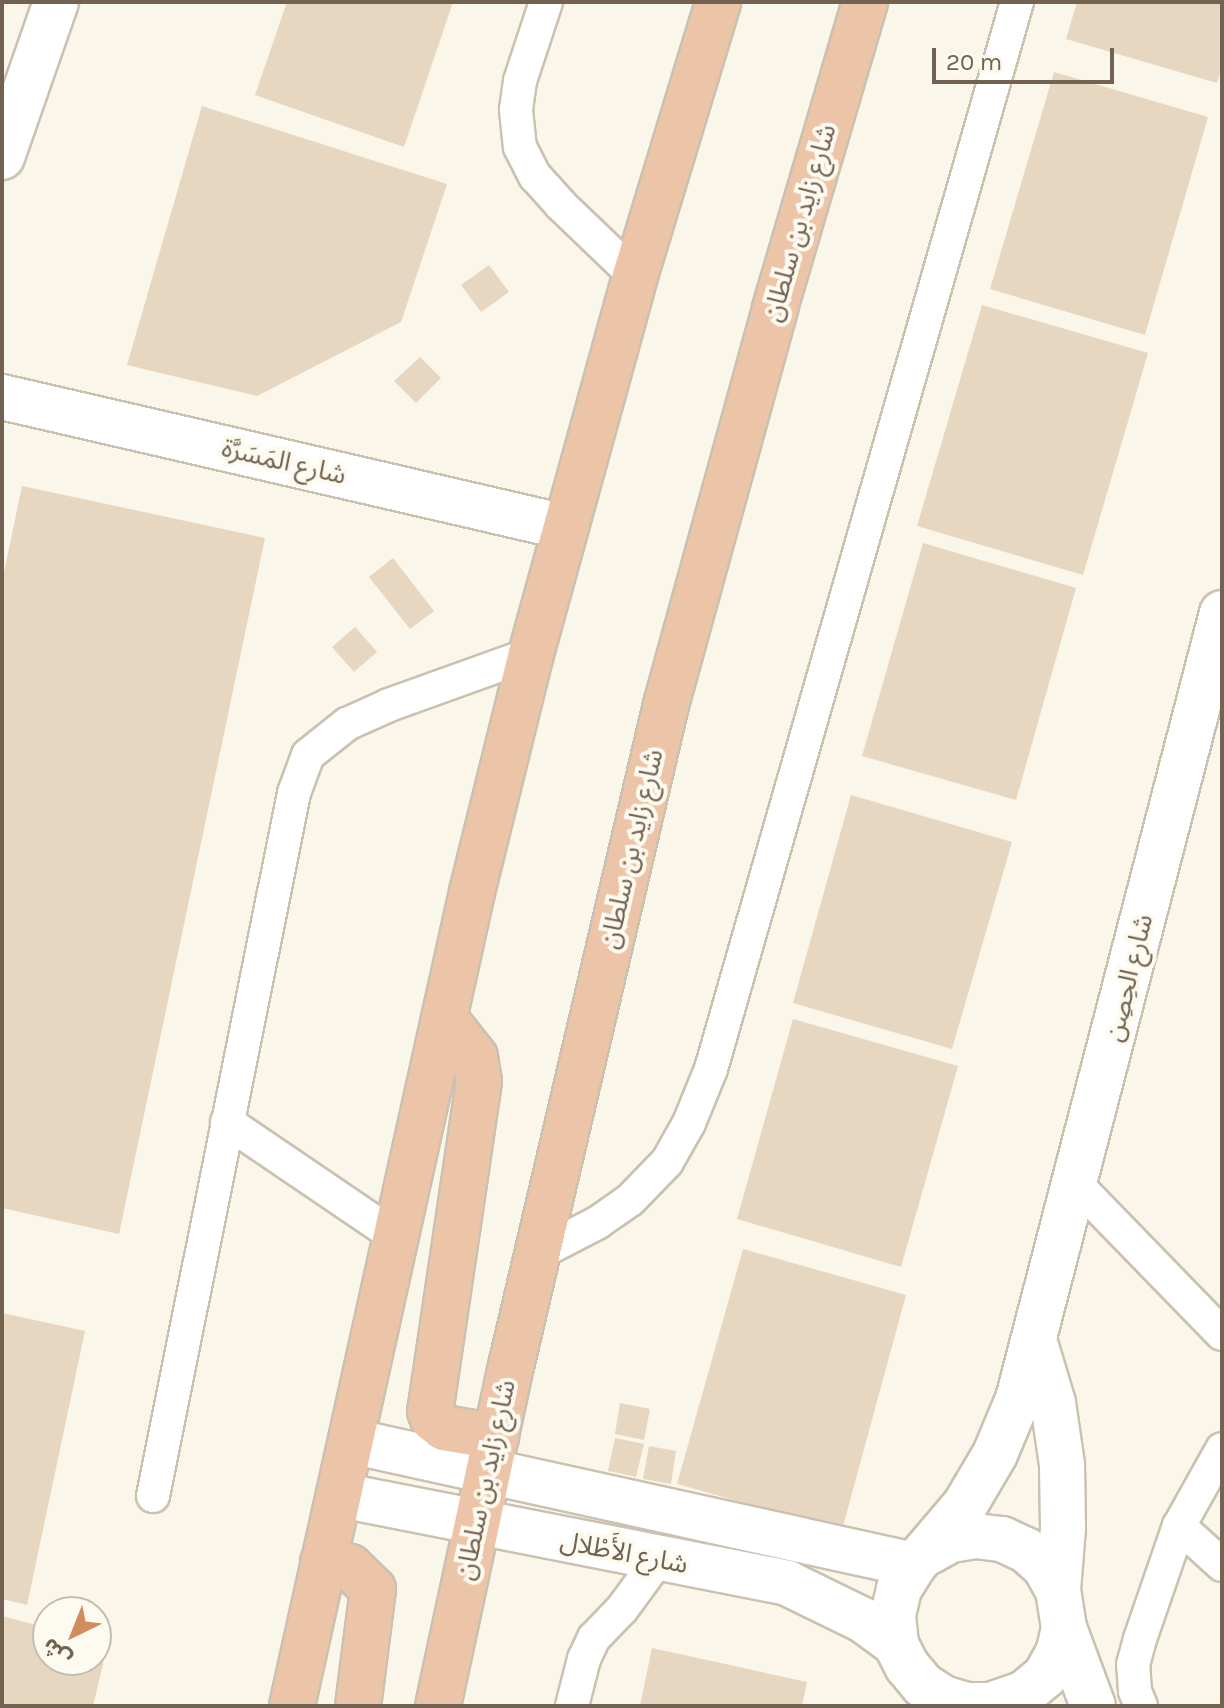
<!DOCTYPE html>
<meta charset="utf-8">
<style>
body{margin:0}
#map{position:relative;width:1224px;height:1708px;overflow:hidden;background:#faf6ea;font-family:Karla,"Noto Sans Arabic",sans-serif}
div>[style]{position:absolute}
.building>*{inset:0;background:#e7d6c0}
.roads{filter:drop-shadow(2px 0 #cbc1b1) drop-shadow(-2px 0 #cbc1b1) drop-shadow(0 2px #cbc1b1) drop-shadow(0 -2px #cbc1b1)}
.lane>*{height:32px;margin:-16px;padding:0 16px;transform-origin:16px;border-radius:16px;background:#fff}
.street>*{height:44px;margin:-22px;padding:0 22px;transform-origin:22px;border-radius:22px;background:#fff}
.highway>*{height:44px;margin:-22px;padding:0 22px;transform-origin:22px;border-radius:22px;background:#ecc5a9}
span{translate:-50% -50%;white-space:nowrap;text-align:center;line-height:1.15;-webkit-text-stroke:8px #fdfaf0;paint-order:stroke}
.street-label{font-size:26px;color:#726251}
.frame{position:absolute;inset:0;border:4px solid #726251;pointer-events:none}
.north{position:absolute;left:32px;top:1596px;width:80px;height:80px;box-sizing:border-box;background:#fdfaf0;border:2px solid #c5bdb0;border-radius:50%;rotate:223deg;font-size:22px;font-weight:700;line-height:32px;text-align:center;color:#726251}
.north::after{content:'';display:block;margin:auto;width:28px;height:36px;background:#d38c60;clip-path:polygon(50% 0,100% 100%,50% 72%,0 100%)}
.scale{position:absolute;left:932px;top:48px;width:182px;height:36px;box-sizing:border-box;border:4px solid #726251;border-top:0;padding-left:10px;font-size:24px;line-height:28px;white-space:nowrap;color:#726251;-webkit-text-stroke:6px #fdfaf0;paint-order:stroke}
</style>
<div id="map">
<div class="building">
<div style="clip-path:polygon(287px 2px,453px 2px,404px 147px,255px 95px)"></div>
<div style="clip-path:polygon(1077px 2px,1222px 2px,1222px 66px,1217px 83px,1066px 39px)"></div>
<div style="clip-path:polygon(1054px 72px,1208px 117px,1145px 335px,990px 289px)"></div>
<div style="clip-path:polygon(202px 106px,447px 184px,401px 322px,257px 396px,127px 365px)"></div>
<div style="clip-path:polygon(489px 265px,509px 292px,481px 312px,461px 285px)"></div>
<div style="clip-path:polygon(982px 305px,1148px 353px,1083px 575px,917px 526px)"></div>
<div style="clip-path:polygon(420px 357px,441px 378px,416px 403px,394px 381px)"></div>
<div style="clip-path:polygon(22px 486px,265px 538px,119px 1234px,2px 1208px,2px 582px)"></div>
<div style="clip-path:polygon(923px 543px,1076px 588px,1016px 800px,862px 756px)"></div>
<div style="clip-path:polygon(393px 558px,434px 611px,410px 629px,369px 577px)"></div>
<div style="clip-path:polygon(355px 627px,377px 652px,354px 672px,332px 647px)"></div>
<div style="clip-path:polygon(851px 795px,1012px 842px,952px 1049px,793px 1003px)"></div>
<div style="clip-path:polygon(793px 1019px,958px 1066px,901px 1267px,737px 1219px)"></div>
<div style="clip-path:polygon(743px 1249px,906px 1295px,842px 1530px,677px 1484px)"></div>
<div style="clip-path:polygon(2px 1313px,85px 1331px,27px 1605px,2px 1599px)"></div>
<div style="clip-path:polygon(620px 1403px,650px 1409px,644px 1440px,615px 1434px)"></div>
<div style="clip-path:polygon(615px 1438px,644px 1444px,636px 1477px,608px 1471px)"></div>
<div style="clip-path:polygon(649px 1446px,676px 1451px,671px 1484px,643px 1479px)"></div>
<div style="clip-path:polygon(2px 1616px,48px 1628px,48px 1660px,96px 1660px,96px 1640px,108px 1643px,93px 1706px,2px 1706px)"></div>
<div style="clip-path:polygon(652px 1648px,807px 1682px,802px 1706px,640px 1706px)"></div>
</div>
<div class="roads">
<div class="lane">
<div style="left:546px;top:2px;width:83px;rotate:108.2deg"></div>
<div style="left:520px;top:81px;width:29px;rotate:98deg"></div>
<div style="left:516px;top:110px;width:37px;rotate:84deg"></div>
<div style="left:520px;top:147px;width:33px;rotate:63deg"></div>
<div style="left:535px;top:176px;width:39px;rotate:48deg"></div>
<div style="left:561px;top:205px;width:103px;rotate:43.8deg"></div>
<div style="left:227px;top:1122px;width:203px;rotate:34.2deg"></div>
<div style="left:1076px;top:1184px;width:209px;rotate:45.8deg"></div>
<div style="left:537px;top:1254px;width:68px;rotate:-27.3deg"></div>
<div style="left:597px;top:1223px;width:40px;rotate:-34.9deg"></div>
<div style="left:630px;top:1200px;width:53px;rotate:-45.8deg"></div>
<div style="left:667px;top:1162px;width:45px;rotate:-60.6deg"></div>
<div style="left:689px;top:1123px;width:58px;rotate:-67.8deg"></div>
<div style="left:711px;top:1069px;width:1110px;rotate:-74deg"></div>
<div style="left:153px;top:1496px;width:717px;rotate:-78.66deg"></div>
<div style="left:294px;top:793px;width:40px;rotate:-69.8deg"></div>
<div style="left:308px;top:755px;width:50px;rotate:-38.5deg"></div>
<div style="left:347px;top:724px;width:46px;rotate:-24.3deg"></div>
<div style="left:389px;top:705px;width:151px;rotate:-19.8deg"></div>
<div style="left:1179px;top:1526px;width:58px;rotate:42.2deg"></div>
<div style="left:572px;top:1706px;width:49px;rotate:-75.7deg"></div>
<div style="left:584px;top:1659px;width:23px;rotate:-65deg"></div>
<div style="left:594px;top:1638px;width:40px;rotate:-46deg"></div>
<div style="left:622px;top:1609px;width:61px;rotate:-53.7deg"></div>
<div style="left:1141px;top:1706px;width:16px;rotate:-112deg"></div>
<div style="left:1135px;top:1691px;width:26px;rotate:-94deg"></div>
<div style="left:1133px;top:1665px;width:27px;rotate:-75deg"></div>
<div style="left:1140px;top:1639px;width:120px;rotate:-71deg"></div>
<div style="left:1179px;top:1526px;width:88px;rotate:-60.8deg"></div>
</div>
<div class="street">
<div style="left:2px;top:157px;width:164px;rotate:-70.8deg"></div>
<div style="left:2px;top:397px;width:578px;rotate:13deg"></div>
<div style="left:1035px;top:1343px;width:63px;rotate:73.3deg"></div>
<div style="left:1053px;top:1403px;width:63px;rotate:81.7deg"></div>
<div style="left:1062px;top:1465px;width:63px;rotate:89.1deg"></div>
<div style="left:1063px;top:1528px;width:62px;rotate:94.6deg"></div>
<div style="left:351px;top:1441px;width:576px;rotate:12.42deg"></div>
<div style="left:340px;top:1495px;width:456px;rotate:11.1deg"></div>
<div style="left:787px;top:1583px;width:85px;rotate:26deg"></div>
<div style="left:863px;top:1620px;width:41px;rotate:36deg"></div>
<div style="left:929px;top:1552px;width:25px;rotate:-29deg"></div>
<div style="left:951px;top:1540px;width:25px;rotate:-9deg"></div>
<div style="left:976px;top:1536px;width:26px;rotate:7deg"></div>
<div style="left:1002px;top:1539px;width:26px;rotate:25deg"></div>
<div style="left:1026px;top:1550px;width:25px;rotate:42deg"></div>
<div style="left:1045px;top:1567px;width:26px;rotate:61deg"></div>
<div style="left:1058px;top:1590px;width:38px;rotate:81deg"></div>
<div style="left:1064px;top:1628px;width:26px;rotate:103deg"></div>
<div style="left:1058px;top:1653px;width:26px;rotate:119deg"></div>
<div style="left:1045px;top:1676px;width:26px;rotate:140deg"></div>
<div style="left:1025px;top:1693px;width:36px;rotate:161deg"></div>
<div style="left:991px;top:1705px;width:24px;rotate:180deg"></div>
<div style="left:967px;top:1705px;width:25px;rotate:-164deg"></div>
<div style="left:943px;top:1698px;width:24px;rotate:-147deg"></div>
<div style="left:923px;top:1685px;width:25px;rotate:-130deg"></div>
<div style="left:907px;top:1666px;width:25px;rotate:-117deg"></div>
<div style="left:896px;top:1644px;width:29px;rotate:-96deg"></div>
<div style="left:893px;top:1615px;width:27px;rotate:-77deg"></div>
<div style="left:899px;top:1589px;width:28px;rotate:-58deg"></div>
<div style="left:914px;top:1565px;width:79px;rotate:-49.6deg"></div>
<div style="left:965px;top:1505px;width:59px;rotate:-59.5deg"></div>
<div style="left:995px;top:1454px;width:60px;rotate:-67.3deg"></div>
<div style="left:1018px;top:1399px;width:812px;rotate:-75.45deg"></div>
<div style="left:1064px;top:1628px;width:83px;rotate:69.6deg"></div>
</div>
<div class="highway">
<div style="left:444px;top:1018px;width:50px;rotate:51.5deg"></div>
<div style="left:475px;top:1057px;width:24px;rotate:81deg"></div>
<div style="left:479px;top:1081px;width:334px;rotate:98.4deg"></div>
<div style="left:430px;top:1411px;width:9px;rotate:69deg"></div>
<div style="left:433px;top:1419px;width:14px;rotate:39deg"></div>
<div style="left:444px;top:1428px;width:53px;rotate:9.8deg"></div>
<div style="left:323px;top:1562px;width:27px;rotate:10deg"></div>
<div style="left:350px;top:1567px;width:32px;rotate:44deg"></div>
<div style="left:373px;top:1589px;width:118px;rotate:97.3deg"></div>
<div style="left:292px;top:1706px;width:834px;rotate:-77.53deg"></div>
<div style="left:472px;top:892px;width:245px;rotate:-76.1deg"></div>
<div style="left:531px;top:654px;width:392px;rotate:-74.6deg"></div>
<div style="left:635px;top:276px;width:286px;rotate:-73.1deg"></div>
<div style="left:438px;top:1706px;width:352px;rotate:-77.9deg"></div>
<div style="left:512px;top:1362px;width:675px;rotate:-76.81deg"></div>
<div style="left:666px;top:705px;width:412px;rotate:-74.6deg"></div>
<div style="left:775px;top:308px;width:319px;rotate:-73.6deg"></div>
</div>
</div>
<div class="street-label">
<span style="left:800px;top:223px;rotate:-74deg">شارع زايد بن سلطان</span>
<span style="left:284px;top:462px;rotate:13deg">شارع المَسَرَّة</span>
<span style="left:632px;top:849px;rotate:-77deg">شارع زايد بن سلطان</span>
<span style="left:1129px;top:978px;rotate:-76deg">شارع الحِصِن</span>
<span style="left:486px;top:1480px;rotate:-78deg">شارع زايد بن سلطان</span>
<span style="left:624px;top:1553px;rotate:11deg">شارع الأَطْلال</span>
</div>
<div class="frame"></div>
<div class="north">ش</div>
<div class="scale">20 m</div>
</div>
